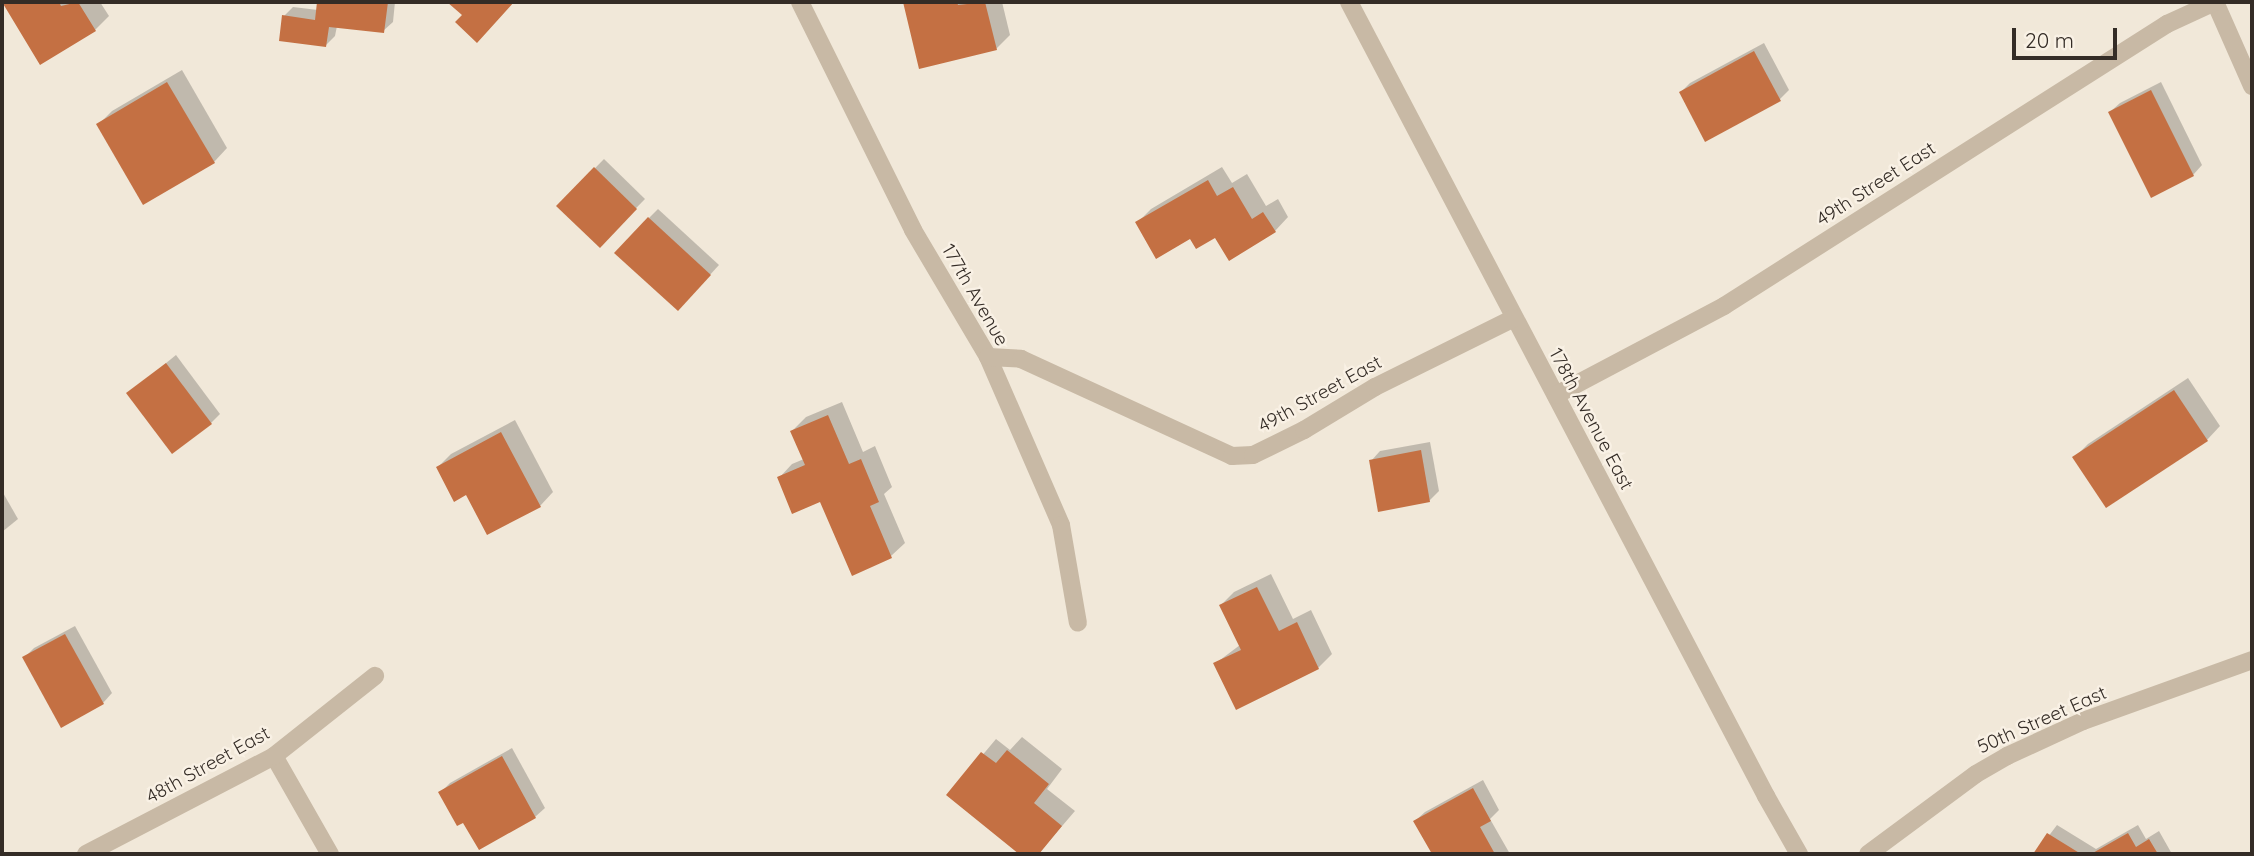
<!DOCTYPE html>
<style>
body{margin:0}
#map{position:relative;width:2254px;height:856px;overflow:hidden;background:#f1e8d9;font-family:Quicksand,sans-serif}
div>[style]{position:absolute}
.shadow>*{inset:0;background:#0003}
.building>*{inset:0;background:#c47043}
.minor>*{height:18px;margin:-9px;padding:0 9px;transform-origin:9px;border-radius:9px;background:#c8b9a5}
span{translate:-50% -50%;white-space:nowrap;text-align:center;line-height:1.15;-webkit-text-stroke:5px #f9f1e5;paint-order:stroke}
.street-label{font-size:19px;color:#342c26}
.frame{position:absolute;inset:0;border:4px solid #342c26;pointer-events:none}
.scale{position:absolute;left:2012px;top:28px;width:105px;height:32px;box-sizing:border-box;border:4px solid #342c26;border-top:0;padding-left:9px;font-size:21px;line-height:24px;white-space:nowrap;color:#342c26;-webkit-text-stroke:5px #f9f1e5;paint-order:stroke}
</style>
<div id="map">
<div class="shadow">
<div style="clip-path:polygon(4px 2px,100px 2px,109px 16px,95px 30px,40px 63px)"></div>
<div style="clip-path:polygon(319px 2px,395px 2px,393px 22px,383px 31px,337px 26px,335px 36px,326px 45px,284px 16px,293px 7px,318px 10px)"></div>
<div style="clip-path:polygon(905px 2px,1002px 2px,1010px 35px,996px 49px,920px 66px)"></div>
<div style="clip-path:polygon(1764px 43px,1789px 90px,1780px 99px,1681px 92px,1690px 83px)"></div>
<div style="clip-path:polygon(182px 70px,227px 148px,214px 162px,98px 125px,112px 111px)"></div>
<div style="clip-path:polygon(2161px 82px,2202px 165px,2193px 175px,2110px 112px,2120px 103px)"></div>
<div style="clip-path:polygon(604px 159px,645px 199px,600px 245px,559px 205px)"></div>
<div style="clip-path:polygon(1222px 167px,1232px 183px,1247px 174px,1266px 206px,1278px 199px,1288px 217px,1275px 231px,1191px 237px,1137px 223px,1151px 209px)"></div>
<div style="clip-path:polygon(658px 209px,719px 265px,687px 300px,649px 218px)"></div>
<div style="clip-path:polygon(176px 355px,220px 414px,211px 423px,129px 393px)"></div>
<div style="clip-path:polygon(2188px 378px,2220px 426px,2207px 440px,2075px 457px,2088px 444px)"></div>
<div style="clip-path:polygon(842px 402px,863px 452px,875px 446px,892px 487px,884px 494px,905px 543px,891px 556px,853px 573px,821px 499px,779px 478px,792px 464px,804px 459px,792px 431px,806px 417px)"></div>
<div style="clip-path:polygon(515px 420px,553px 492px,540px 506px,466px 493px,438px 467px,451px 454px)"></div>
<div style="clip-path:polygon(1430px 442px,1439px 491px,1429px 501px,1371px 461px,1380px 451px)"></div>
<div style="clip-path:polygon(2px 491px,18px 519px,2px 532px)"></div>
<div style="clip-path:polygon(1271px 574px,1293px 619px,1311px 610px,1332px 654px,1318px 668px,1237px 707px,1216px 663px,1240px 645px,1221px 605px,1234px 592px)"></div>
<div style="clip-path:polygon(75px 626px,112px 693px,103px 703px,24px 658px,34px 648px)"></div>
<div style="clip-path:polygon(1022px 737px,1062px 769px,1047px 789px,1075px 811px,1038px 854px,1022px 854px,949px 795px,996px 739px,1010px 750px)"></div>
<div style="clip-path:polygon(512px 748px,545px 808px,535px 817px,464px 821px,440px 793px,450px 783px)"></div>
<div style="clip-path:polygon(1483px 780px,1499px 810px,1490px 819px,1510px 854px,1434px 854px,1415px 821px,1425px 812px)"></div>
<div style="clip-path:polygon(2057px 825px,2096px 849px,2138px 825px,2146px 839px,2159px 831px,2172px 854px,2035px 854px)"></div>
</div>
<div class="building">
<div style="clip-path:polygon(2px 2px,59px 2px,61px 6px,78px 2px,96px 31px,40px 65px)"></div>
<div style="clip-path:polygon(317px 2px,388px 2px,384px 33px,329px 27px,326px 47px,279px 41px,282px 15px,315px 20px)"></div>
<div style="clip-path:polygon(447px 2px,514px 2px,477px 43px,455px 22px,462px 15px)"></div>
<div style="clip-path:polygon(903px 2px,957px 2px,958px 5px,985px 2px,997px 50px,919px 69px)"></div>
<div style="clip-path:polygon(1754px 51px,1781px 101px,1705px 142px,1679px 92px)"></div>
<div style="clip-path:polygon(167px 82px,215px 163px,143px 205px,96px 124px)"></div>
<div style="clip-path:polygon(2151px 90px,2194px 176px,2151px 198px,2108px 112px)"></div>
<div style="clip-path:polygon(594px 167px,637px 209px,600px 248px,556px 206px)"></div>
<div style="clip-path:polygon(1208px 180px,1217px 196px,1233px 187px,1252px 219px,1263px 212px,1276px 232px,1229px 261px,1215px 238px,1196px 249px,1190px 239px,1156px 259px,1135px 222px)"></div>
<div style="clip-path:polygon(648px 217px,711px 275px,678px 311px,614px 253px)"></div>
<div style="clip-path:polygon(166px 363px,212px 424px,172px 454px,126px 393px)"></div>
<div style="clip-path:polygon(2174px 390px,2208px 441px,2106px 508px,2072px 457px)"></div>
<div style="clip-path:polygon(828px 415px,849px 464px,861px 459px,879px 502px,870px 506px,892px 558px,852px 576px,820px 502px,792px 514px,777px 477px,805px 465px,790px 431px)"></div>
<div style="clip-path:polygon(501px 432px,541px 507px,487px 535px,466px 495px,454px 502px,436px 467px)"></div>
<div style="clip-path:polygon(1421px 450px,1430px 502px,1378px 512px,1369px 460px)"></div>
<div style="clip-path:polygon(1257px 587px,1279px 631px,1297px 622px,1319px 669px,1236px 710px,1213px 663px,1241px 650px,1219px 605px)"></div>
<div style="clip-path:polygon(65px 634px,104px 704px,61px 728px,22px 657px)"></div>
<div style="clip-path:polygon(1007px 750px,1049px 784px,1034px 803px,1062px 826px,1039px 854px,1019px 854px,946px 795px,981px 752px,996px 763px)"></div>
<div style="clip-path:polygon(502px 756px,536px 818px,479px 850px,463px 823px,457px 826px,438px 792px)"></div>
<div style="clip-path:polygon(1473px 788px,1491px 821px,1480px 827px,1495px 854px,1432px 854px,1413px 821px)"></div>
<div style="clip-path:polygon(2047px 833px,2081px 854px,2033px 854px)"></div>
<div style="clip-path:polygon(2128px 833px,2136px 847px,2149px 839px,2158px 854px,2091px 854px)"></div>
</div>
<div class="minor">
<div style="left:800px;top:2px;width:254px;rotate:63.6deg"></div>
<div style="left:913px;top:230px;width:147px;rotate:59.4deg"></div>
<div style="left:988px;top:357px;width:183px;rotate:66.5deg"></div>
<div style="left:1061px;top:525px;width:99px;rotate:80.2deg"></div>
<div style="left:1349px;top:2px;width:897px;rotate:62.29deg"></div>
<div style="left:1766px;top:796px;width:67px;rotate:60.4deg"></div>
<div style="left:2215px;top:2px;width:92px;rotate:66.2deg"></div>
<div style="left:988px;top:357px;width:33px;rotate:3deg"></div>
<div style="left:1021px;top:359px;width:232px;rotate:24.7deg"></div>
<div style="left:1232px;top:456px;width:21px;rotate:-3deg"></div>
<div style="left:1253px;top:455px;width:57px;rotate:-26.1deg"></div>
<div style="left:1304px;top:430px;width:83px;rotate:-31.2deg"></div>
<div style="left:1375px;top:387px;width:155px;rotate:-26.4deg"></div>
<div style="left:1556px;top:395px;width:190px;rotate:-27.9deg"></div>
<div style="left:1724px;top:306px;width:525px;rotate:-32.48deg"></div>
<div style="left:2167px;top:24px;width:53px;rotate:-24.6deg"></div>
<div style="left:274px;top:756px;width:113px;rotate:60.3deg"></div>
<div style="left:86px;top:854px;width:212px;rotate:-27.5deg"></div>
<div style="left:274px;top:756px;width:129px;rotate:-38.4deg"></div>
<div style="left:1868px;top:854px;width:134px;rotate:-36.5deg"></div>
<div style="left:1976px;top:774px;width:36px;rotate:-30deg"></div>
<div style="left:2007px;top:756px;width:84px;rotate:-24.7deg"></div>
<div style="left:2083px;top:721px;width:180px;rotate:-19.8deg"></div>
</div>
<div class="street-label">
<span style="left:1876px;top:184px;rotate:-33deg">49th Street East</span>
<span style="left:975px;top:295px;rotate:60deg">177th Avenue</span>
<span style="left:1320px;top:394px;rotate:-29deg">49th Street East</span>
<span style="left:1591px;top:419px;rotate:62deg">178th Avenue East</span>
<span style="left:2042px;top:720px;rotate:-24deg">50th Street East</span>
<span style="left:208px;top:765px;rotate:-29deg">48th Street East</span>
</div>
<div class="frame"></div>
<div class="scale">20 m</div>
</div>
